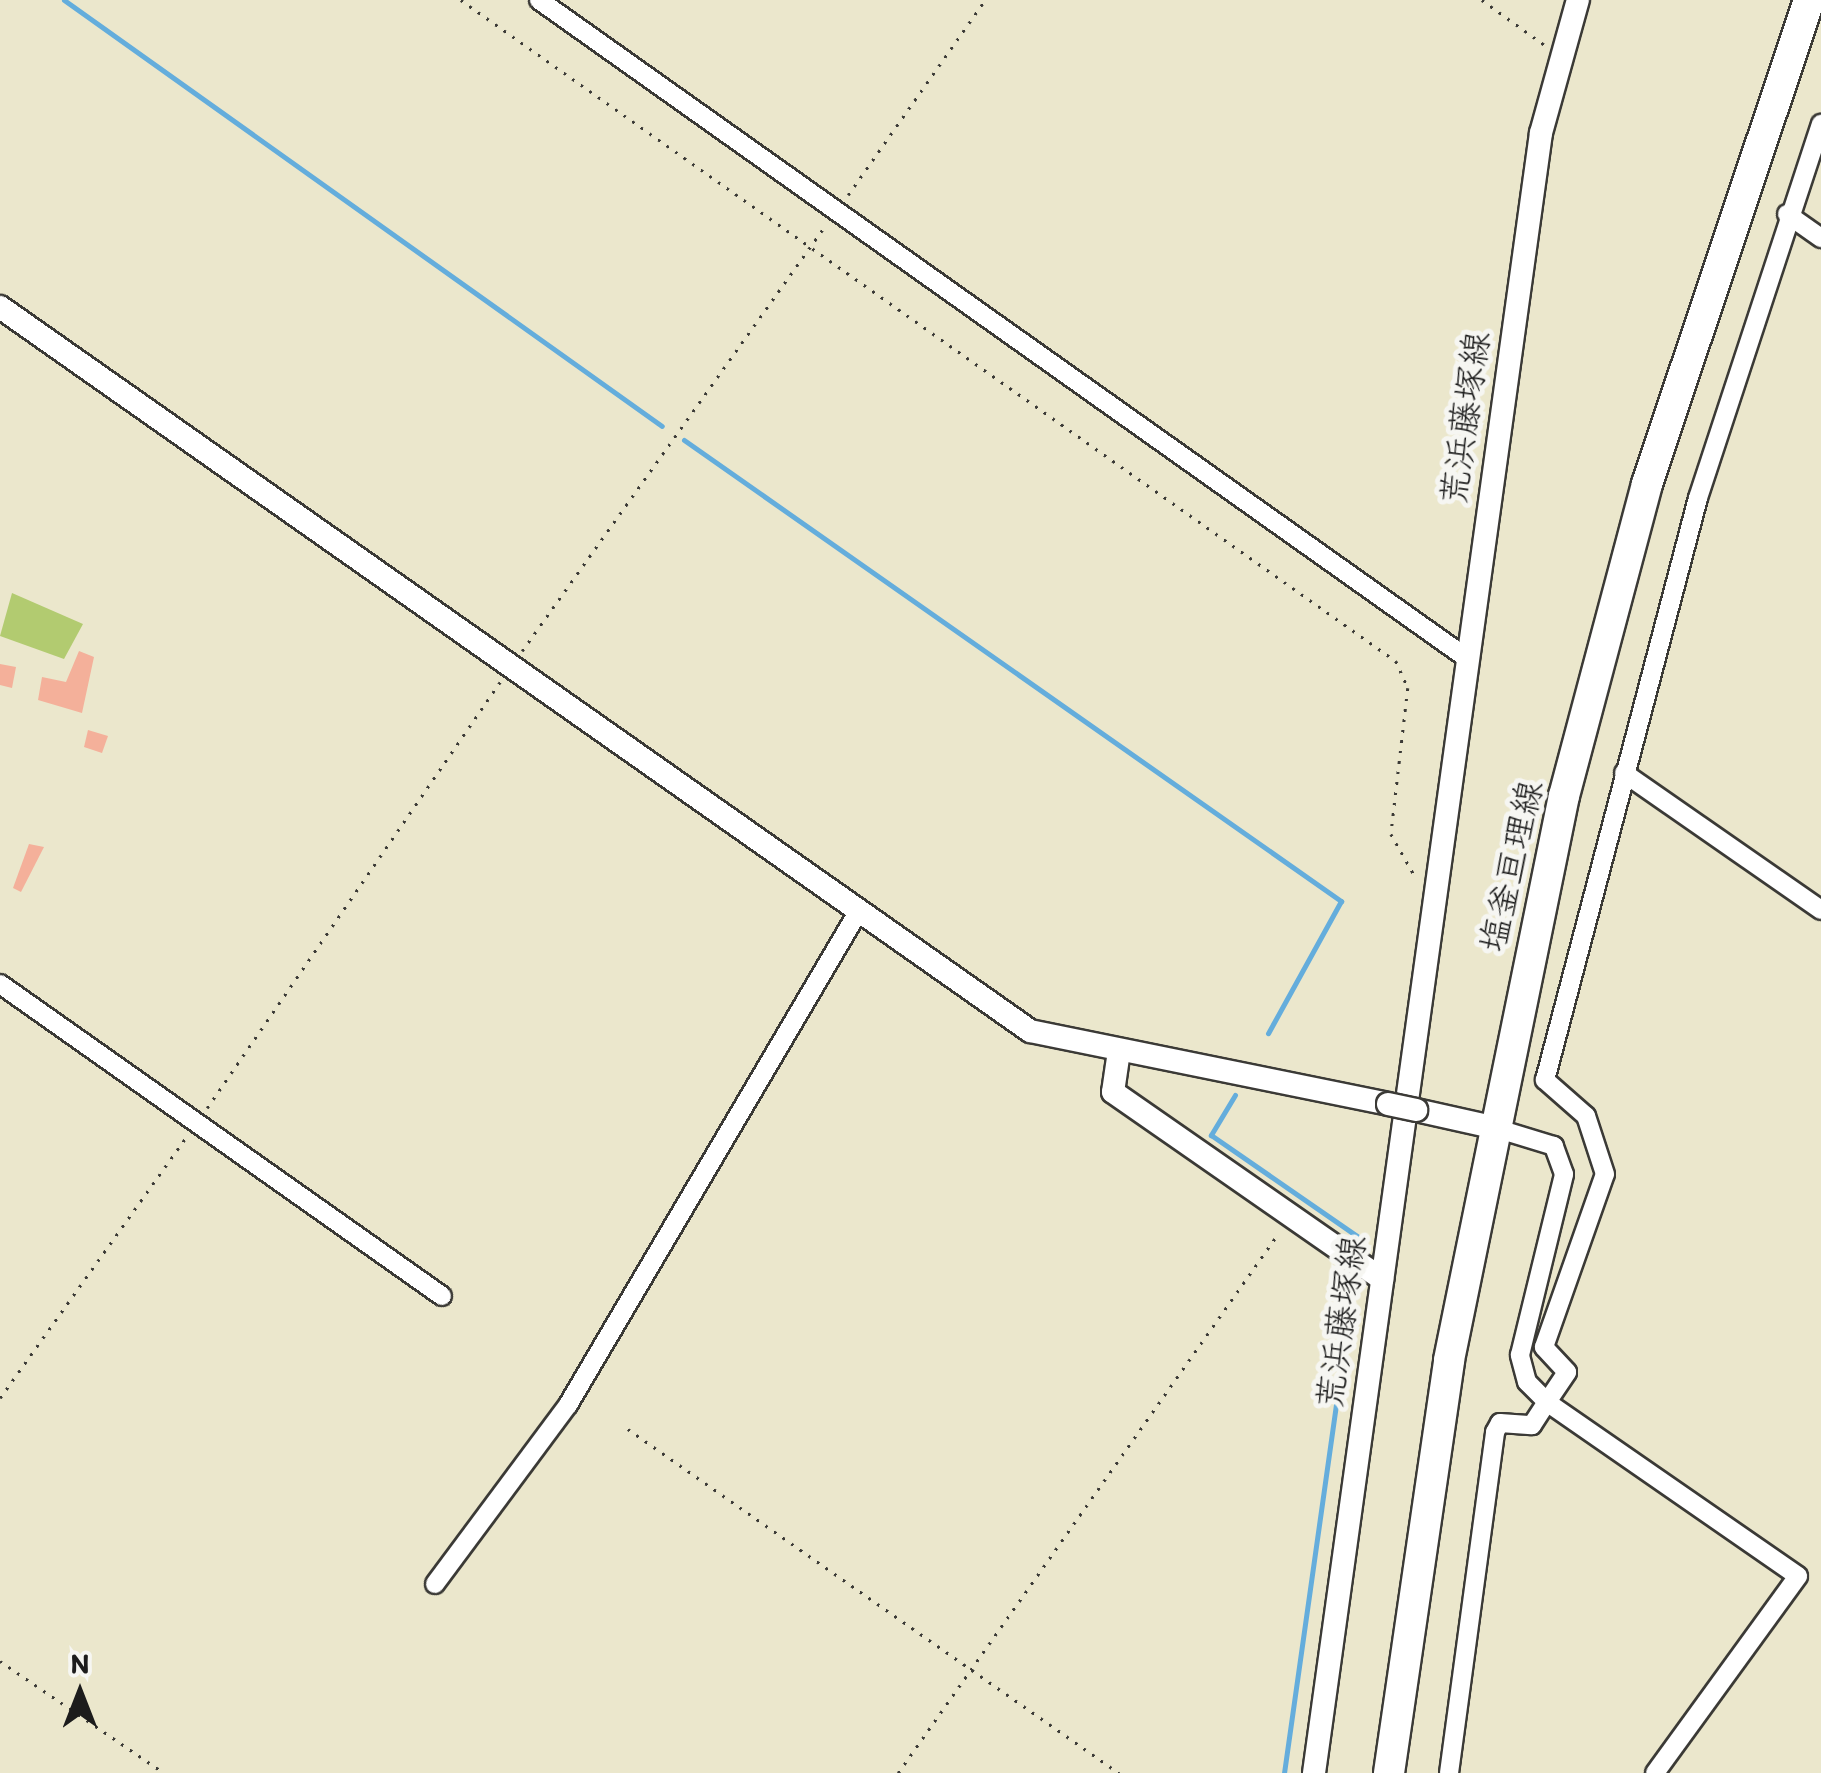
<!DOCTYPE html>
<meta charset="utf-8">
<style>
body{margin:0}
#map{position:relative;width:1821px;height:1773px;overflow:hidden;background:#ebe7cc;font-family:Itim,"Klee One",sans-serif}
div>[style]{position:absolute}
.green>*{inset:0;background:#b2cb70}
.stream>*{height:5px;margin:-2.5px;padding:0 2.5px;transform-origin:2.5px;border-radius:2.5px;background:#64addc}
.building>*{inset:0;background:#f4b09a}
.path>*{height:2.5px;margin-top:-1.25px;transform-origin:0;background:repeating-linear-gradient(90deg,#3b3a36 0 2.5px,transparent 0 10.5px)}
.roads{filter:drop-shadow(2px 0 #3b3a36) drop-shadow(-2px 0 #3b3a36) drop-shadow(0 2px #3b3a36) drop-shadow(0 -2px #3b3a36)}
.minor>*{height:18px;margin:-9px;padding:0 9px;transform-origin:9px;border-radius:9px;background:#fff}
.tertiary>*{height:22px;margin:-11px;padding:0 11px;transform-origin:11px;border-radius:11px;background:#fff}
.primary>*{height:30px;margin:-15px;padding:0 15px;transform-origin:15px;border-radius:15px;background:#fff}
.bridges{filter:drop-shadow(2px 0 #3b3a36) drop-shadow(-2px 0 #3b3a36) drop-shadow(0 2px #3b3a36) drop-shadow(0 -2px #3b3a36)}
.tertiary-bridge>*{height:22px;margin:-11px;padding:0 11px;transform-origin:11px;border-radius:11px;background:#fff}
span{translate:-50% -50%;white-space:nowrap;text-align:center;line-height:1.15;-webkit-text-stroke:10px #f6f6f2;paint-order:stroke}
.street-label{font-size:35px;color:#1c1c1c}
.north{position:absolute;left:30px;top:1643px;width:100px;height:100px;-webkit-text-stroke:8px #f6f6f2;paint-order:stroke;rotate:0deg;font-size:28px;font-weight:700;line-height:40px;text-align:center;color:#1c1c1c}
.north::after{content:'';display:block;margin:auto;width:35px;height:45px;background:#1c1c1c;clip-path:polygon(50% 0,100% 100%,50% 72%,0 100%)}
</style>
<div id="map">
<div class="green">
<div style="clip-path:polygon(12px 593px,83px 624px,64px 659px,0 636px)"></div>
</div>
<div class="stream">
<div style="left:64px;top:0;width:734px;rotate:35.47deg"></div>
<div style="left:684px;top:440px;width:803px;rotate:35.06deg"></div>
<div style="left:1341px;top:901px;width:151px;rotate:118.9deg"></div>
<div style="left:1235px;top:1095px;width:47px;rotate:121deg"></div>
<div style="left:1211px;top:1135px;width:183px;rotate:34.7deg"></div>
<div style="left:1361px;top:1239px;width:11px;rotate:100deg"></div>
<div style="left:1284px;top:1773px;width:501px;rotate:-81.97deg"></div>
</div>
<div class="building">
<div style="clip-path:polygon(79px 651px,94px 657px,82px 713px,38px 700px,42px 677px,66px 682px)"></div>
<div style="clip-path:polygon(0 664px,16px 667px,12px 688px,0 685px)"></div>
<div style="clip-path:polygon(88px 730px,108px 736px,102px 753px,84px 747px)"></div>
<div style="clip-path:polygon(29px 844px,44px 847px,21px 892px,13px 888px)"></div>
</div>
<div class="path">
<div style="left:461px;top:0;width:1145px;rotate:35.26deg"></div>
<div style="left:1396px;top:661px;width:30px;rotate:66deg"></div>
<div style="left:1408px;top:688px;width:147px;rotate:96.6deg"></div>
<div style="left:1391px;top:834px;width:51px;rotate:60.4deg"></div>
<div style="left:1482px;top:0;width:79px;rotate:35.7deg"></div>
<div style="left:848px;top:195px;width:238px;rotate:-54.9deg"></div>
<div style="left:522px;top:651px;width:522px;rotate:-54.51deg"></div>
<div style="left:207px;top:1108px;width:517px;rotate:-55.48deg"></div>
<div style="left:0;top:1398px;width:318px;rotate:-54.5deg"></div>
<div style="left:628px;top:1429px;width:600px;rotate:35.02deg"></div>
<div style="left:0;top:1661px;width:199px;rotate:34.3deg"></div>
<div style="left:898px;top:1773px;width:659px;rotate:-54.82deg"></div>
</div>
<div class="roads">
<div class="minor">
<div style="left:539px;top:0;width:1139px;rotate:35.35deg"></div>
<div style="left:1787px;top:214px;width:42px;rotate:35.2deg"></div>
<div style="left:1624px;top:773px;width:240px;rotate:34.8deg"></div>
<div style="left:0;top:984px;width:541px;rotate:35.22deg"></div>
<div style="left:435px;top:1584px;width:223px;rotate:-53.4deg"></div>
<div style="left:568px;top:1405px;width:572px;rotate:-59.53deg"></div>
<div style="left:1449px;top:1773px;width:344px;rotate:-82.3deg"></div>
<div style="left:1495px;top:1432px;width:10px;rotate:-61deg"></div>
<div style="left:1500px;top:1423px;width:32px;rotate:4deg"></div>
<div style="left:1532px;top:1425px;width:27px;rotate:-57deg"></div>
<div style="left:1547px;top:1402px;width:28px;rotate:-135deg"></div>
<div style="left:1527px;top:1382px;width:28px;rotate:-105deg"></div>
<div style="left:1520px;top:1355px;width:186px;rotate:-76.3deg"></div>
<div style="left:1564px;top:1174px;width:30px;rotate:-110deg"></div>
<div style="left:1554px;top:1146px;width:65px;rotate:-163deg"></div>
<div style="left:1655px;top:1773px;width:243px;rotate:-54deg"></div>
<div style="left:1798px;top:1576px;width:305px;rotate:-145.3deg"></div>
<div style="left:1547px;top:1402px;width:36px;rotate:-56deg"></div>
<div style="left:1567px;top:1372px;width:34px;rotate:-133deg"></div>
<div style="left:1544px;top:1347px;width:183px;rotate:-70.6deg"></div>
<div style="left:1605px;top:1174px;width:61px;rotate:-108.1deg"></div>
<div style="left:1586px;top:1116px;width:55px;rotate:-138.7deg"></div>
<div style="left:1545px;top:1080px;width:602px;rotate:-75.27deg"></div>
<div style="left:1698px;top:498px;width:394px;rotate:-71.8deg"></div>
</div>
<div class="tertiary">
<div style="left:0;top:307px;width:1259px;rotate:35.1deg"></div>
<div style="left:1030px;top:1031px;width:365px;rotate:11.5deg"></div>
<div style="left:1119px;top:1051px;width:41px;rotate:98.3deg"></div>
<div style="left:1113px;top:1092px;width:328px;rotate:34.8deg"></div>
<div style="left:1416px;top:1110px;width:78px;rotate:12.6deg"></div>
<div style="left:1314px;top:1773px;width:1656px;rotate:-82.12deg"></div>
<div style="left:1541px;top:133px;width:138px;rotate:-74.5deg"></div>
</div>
<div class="primary">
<div style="left:1389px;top:1773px;width:417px;rotate:-81.7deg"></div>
<div style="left:1449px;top:1360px;width:576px;rotate:-78.48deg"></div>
<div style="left:1564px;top:796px;width:323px;rotate:-75.1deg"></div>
<div style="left:1647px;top:484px;width:510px;rotate:-71.49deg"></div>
</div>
</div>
<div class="bridges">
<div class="tertiary-bridge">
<div style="left:1388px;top:1104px;width:29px;rotate:12deg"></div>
</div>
</div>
<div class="street-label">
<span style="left:1465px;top:418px;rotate:-82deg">荒浜藤塚線</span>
<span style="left:1511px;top:866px;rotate:-77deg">塩釜亘理線</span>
<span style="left:1341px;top:1322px;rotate:-82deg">荒浜藤塚線</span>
</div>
<div class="north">N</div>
</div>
